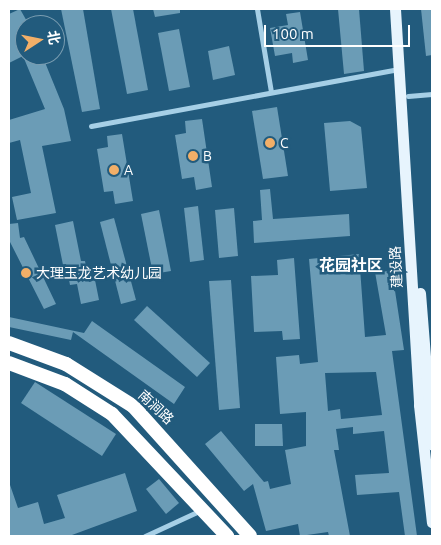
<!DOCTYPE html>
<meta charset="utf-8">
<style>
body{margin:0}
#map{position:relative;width:441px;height:545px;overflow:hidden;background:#225b7d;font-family:Ubuntu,"Noto Sans SC",sans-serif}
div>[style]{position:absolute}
.building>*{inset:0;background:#6b9cb6}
.street>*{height:5px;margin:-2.5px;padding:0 2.5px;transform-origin:2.5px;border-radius:2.5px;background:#a6cfe6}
.primary>*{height:11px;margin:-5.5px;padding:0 5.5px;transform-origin:5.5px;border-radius:5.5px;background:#e7f4fd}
.highway>*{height:14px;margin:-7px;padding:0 7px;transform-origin:7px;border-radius:7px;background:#fff}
.dots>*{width:14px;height:14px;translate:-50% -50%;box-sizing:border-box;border:2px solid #225b7d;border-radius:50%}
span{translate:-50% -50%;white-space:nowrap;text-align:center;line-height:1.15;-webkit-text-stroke:5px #225b7d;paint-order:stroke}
.poi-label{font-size:14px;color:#fff}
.left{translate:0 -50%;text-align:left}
.street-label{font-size:14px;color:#fff}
.quarter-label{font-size:16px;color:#fff;font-weight:700}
.frame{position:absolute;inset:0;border:10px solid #fff;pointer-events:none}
.north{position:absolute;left:15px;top:15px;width:50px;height:50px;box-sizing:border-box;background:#225b7d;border:1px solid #7a9db1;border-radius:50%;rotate:79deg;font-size:14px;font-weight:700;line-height:20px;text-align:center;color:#fff}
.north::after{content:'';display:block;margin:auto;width:18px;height:22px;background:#f2af68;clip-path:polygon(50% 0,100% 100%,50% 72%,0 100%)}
.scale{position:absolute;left:264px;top:25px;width:146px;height:22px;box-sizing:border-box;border:2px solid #fff;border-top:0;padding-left:6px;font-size:15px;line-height:18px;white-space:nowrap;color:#fff;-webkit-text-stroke:4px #225b7d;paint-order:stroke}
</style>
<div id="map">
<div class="building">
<div style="clip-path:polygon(20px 9px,29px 25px,25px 25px,25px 55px,42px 55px,64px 109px,71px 141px,42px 146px,56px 213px,17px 220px,12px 197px,31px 193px,20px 140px,9px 143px,9px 120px,45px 109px,23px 56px,9px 63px,9px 14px)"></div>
<div style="clip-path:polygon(61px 9px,83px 9px,100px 109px,82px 112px)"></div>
<div style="clip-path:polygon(111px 9px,133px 9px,148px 90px,127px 94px)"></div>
<div style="clip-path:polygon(153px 9px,180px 9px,180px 13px,155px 17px)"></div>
<div style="clip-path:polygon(338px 9px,359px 9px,364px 71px,344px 74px)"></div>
<div style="clip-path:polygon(421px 9px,432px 9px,432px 55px,426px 56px)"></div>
<div style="clip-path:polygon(300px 12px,308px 60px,293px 63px,292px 53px,275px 56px,270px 28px,288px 25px,286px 14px)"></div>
<div style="clip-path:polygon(179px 29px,190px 87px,169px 91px,158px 33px)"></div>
<div style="clip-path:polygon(229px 46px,235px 75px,213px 80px,208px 51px)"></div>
<div style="clip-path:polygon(277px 107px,288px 176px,263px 179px,252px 111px)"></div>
<div style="clip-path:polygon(202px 119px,212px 187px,196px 190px,194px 177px,182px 179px,175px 135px,186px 133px,185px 121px)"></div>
<div style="clip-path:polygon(350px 121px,361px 127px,367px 188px,330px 191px,324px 123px)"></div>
<div style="clip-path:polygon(122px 134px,133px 201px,115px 204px,113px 191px,104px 192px,97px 149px,108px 147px,107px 136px)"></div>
<div style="clip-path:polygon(270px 189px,273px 219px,349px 214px,350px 236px,254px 243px,253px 221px,262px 220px,260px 190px)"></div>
<div style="clip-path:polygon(198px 206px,204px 260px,190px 262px,184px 208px)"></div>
<div style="clip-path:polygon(234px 208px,238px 256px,219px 258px,215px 210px)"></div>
<div style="clip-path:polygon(159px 210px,171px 271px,153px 274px,141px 214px)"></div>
<div style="clip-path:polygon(114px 218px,136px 300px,121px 304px,100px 222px)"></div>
<div style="clip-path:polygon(73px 221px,81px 261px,85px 261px,89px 282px,95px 280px,99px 300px,81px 304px,77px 284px,70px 285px,66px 264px,63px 265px,55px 225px)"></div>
<div style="clip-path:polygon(18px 223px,20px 238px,24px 237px,56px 304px,44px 309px,9px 240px,9px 224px)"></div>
<div style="clip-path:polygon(evenodd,359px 254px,365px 337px,386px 335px,375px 272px,392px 271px,404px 350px,392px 351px,417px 536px,405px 536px,399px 492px,357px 495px,355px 475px,389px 473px,384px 431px,353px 434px,353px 427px,336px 429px,339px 450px,334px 450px,350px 536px,329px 536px,328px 532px,300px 536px,298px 524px,266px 531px,253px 484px,244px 491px,205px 444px,221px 431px,264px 482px,268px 481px,270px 489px,291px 484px,285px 450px,306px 446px,306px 412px,280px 414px,276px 357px,299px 355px,300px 364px,318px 362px,309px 259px,359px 254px,376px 372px,382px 415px,341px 419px,340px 409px,328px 411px,325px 373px,376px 372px)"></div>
<div style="clip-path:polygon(294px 258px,300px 339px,283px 340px,282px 331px,254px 332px,251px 276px,278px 275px,277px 260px)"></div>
<div style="clip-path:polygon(231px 280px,240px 408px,219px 410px,209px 281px)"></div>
<div style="clip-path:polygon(147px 306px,210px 363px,197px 377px,134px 320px)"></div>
<div style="clip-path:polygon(9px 317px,84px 333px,92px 321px,185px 387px,174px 404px,73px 332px,71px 340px,9px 327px)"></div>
<div style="clip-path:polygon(35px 382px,116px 434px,102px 456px,21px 403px)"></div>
<div style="clip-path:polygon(255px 424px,282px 424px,283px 446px,255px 446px)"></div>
<div style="clip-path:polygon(125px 473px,137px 511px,72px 535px,9px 536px,9px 482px,18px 508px,38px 502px,44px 524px,65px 518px,57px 495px)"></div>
<div style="clip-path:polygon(159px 479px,179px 503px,166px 514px,146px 489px)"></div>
</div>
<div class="street">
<div style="left:257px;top:9px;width:84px;rotate:80.4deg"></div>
<div style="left:408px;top:96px;width:24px;rotate:-5deg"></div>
<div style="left:91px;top:126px;width:313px;rotate:-10.5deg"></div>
<div style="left:145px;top:536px;width:62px;rotate:-24.9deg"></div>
</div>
<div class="primary">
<div style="left:395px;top:9px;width:397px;rotate:86.5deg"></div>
<div style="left:419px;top:405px;width:118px;rotate:83.7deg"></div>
<div style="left:420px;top:293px;width:152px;rotate:85.5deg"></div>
</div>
<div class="highway">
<div style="left:9px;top:343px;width:61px;rotate:20.2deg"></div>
<div style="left:66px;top:364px;width:79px;rotate:32.1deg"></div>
<div style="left:133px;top:406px;width:175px;rotate:48deg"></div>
<div style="left:9px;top:363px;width:60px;rotate:20.6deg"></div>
<div style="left:65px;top:384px;width:56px;rotate:32.6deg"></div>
<div style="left:112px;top:414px;width:168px;rotate:46.7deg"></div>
</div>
<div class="dots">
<div style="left:270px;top:143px;background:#f2af68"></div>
<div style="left:193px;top:156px;background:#f2af68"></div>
<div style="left:114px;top:170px;background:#f2af68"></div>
<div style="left:26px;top:273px;background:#f2af68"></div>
</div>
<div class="poi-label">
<span class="left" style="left:280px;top:143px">C</span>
<span class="left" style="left:203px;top:156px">B</span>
<span class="left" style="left:124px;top:170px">A</span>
<span class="left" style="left:36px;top:273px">大理玉龙艺术幼儿园</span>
</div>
<div class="street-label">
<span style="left:396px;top:267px;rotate:-93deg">建设路</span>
<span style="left:156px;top:407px;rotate:43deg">南涧路</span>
</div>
<div class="quarter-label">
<span style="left:351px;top:265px">花园社区</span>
</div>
<div class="frame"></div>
<div class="north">北</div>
<div class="scale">100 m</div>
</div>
